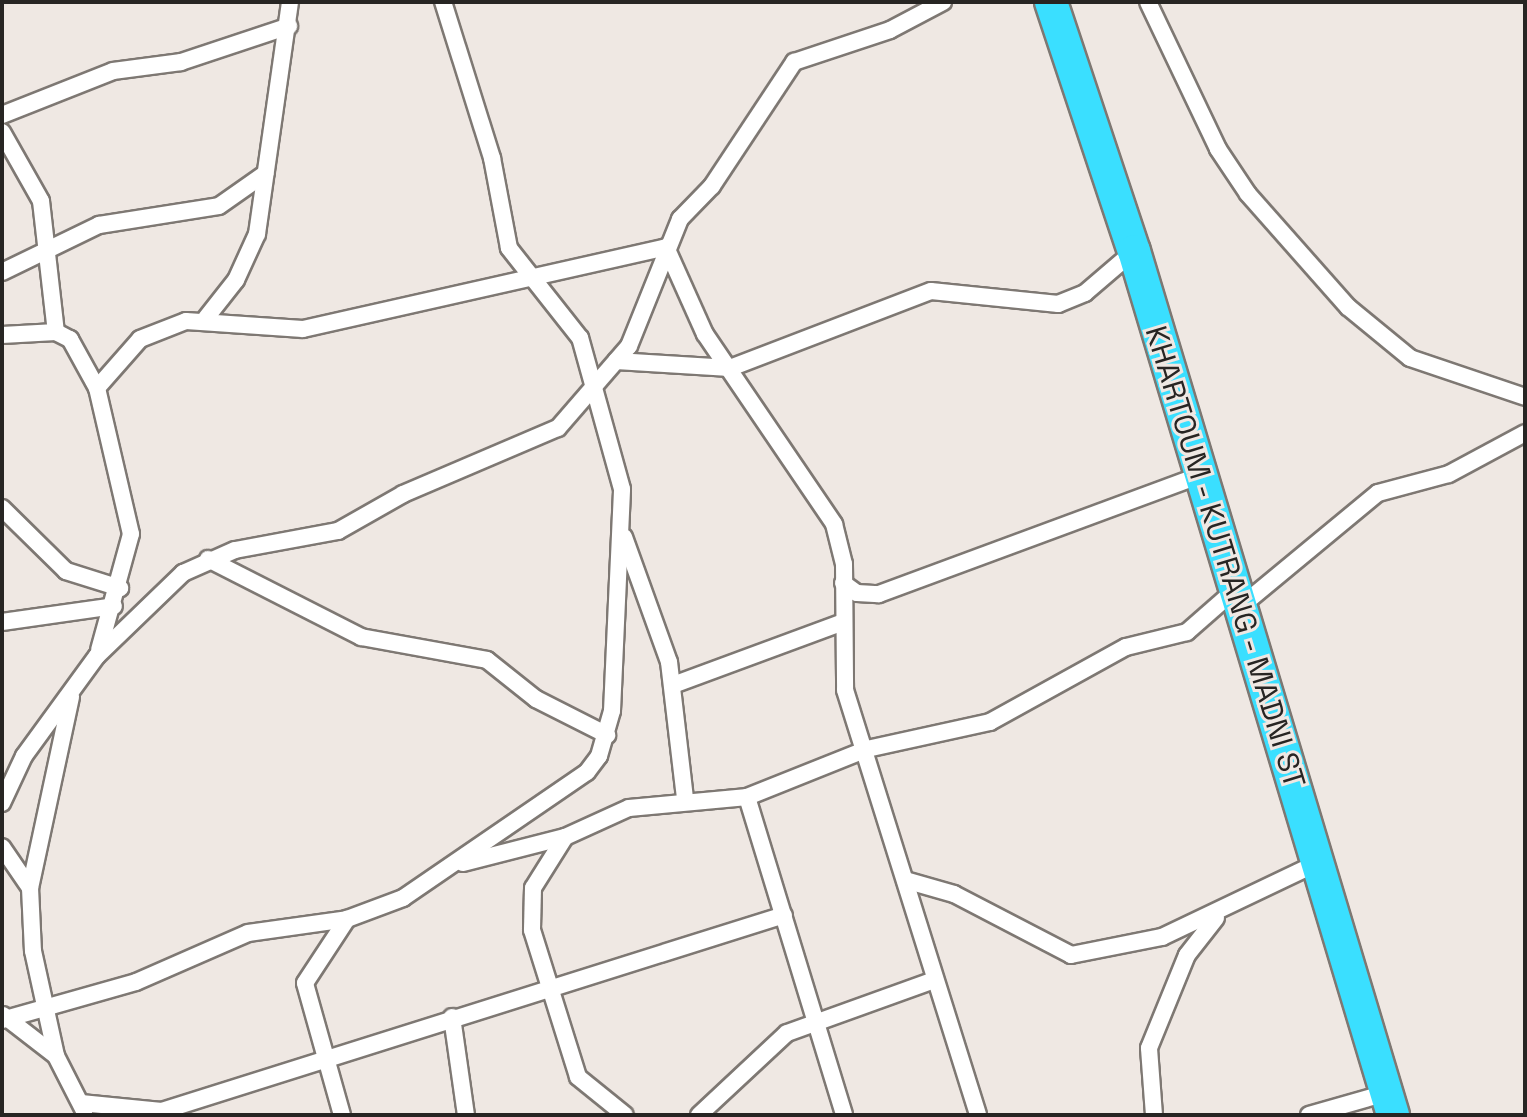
<!DOCTYPE html>
<style>
body{margin:0}
#map{position:relative;width:1527px;height:1117px;overflow:hidden;background:#efe8e3;font-family:"Space Grotesk",sans-serif}
div>[style]{position:absolute}
.roads{filter:drop-shadow(2px 0 #7e7873) drop-shadow(-2px 0 #7e7873) drop-shadow(0 2px #7e7873) drop-shadow(0 -2px #7e7873)}
.street>*{height:16px;margin:-8px;padding:0 8px;transform-origin:8px;border-radius:8px;background:#fff}
.highway>*{height:32px;margin:-16px;padding:0 16px;transform-origin:16px;border-radius:16px;background:#3adfff}
span{translate:-50% -50%;white-space:nowrap;text-align:center;line-height:1.15;-webkit-text-stroke:6px #efe8e3;paint-order:stroke}
.street-label{font-size:30px;color:#272523}
.frame{position:absolute;inset:0;border:4px solid #272523;pointer-events:none}
</style>
<div id="map">
<div class="roads">
<div class="street">
<div style="left:1148px;top:2px;width:163px;rotate:64.5deg"></div>
<div style="left:1218px;top:149px;width:54px;rotate:56.3deg"></div>
<div style="left:1248px;top:194px;width:151px;rotate:48.5deg"></div>
<div style="left:1348px;top:307px;width:80px;rotate:39.4deg"></div>
<div style="left:1410px;top:358px;width:121px;rotate:18.7deg"></div>
<div style="left:2px;top:115px;width:119px;rotate:-21.6deg"></div>
<div style="left:113px;top:71px;width:69px;rotate:-7.5deg"></div>
<div style="left:181px;top:62px;width:114px;rotate:-18.4deg"></div>
<div style="left:2px;top:132px;width:79px;rotate:60.5deg"></div>
<div style="left:41px;top:201px;width:132px;rotate:83.5deg"></div>
<div style="left:666px;top:247px;width:95px;rotate:65.9deg"></div>
<div style="left:705px;top:334px;width:230px;rotate:55.8deg"></div>
<div style="left:834px;top:524px;width:41px;rotate:76deg"></div>
<div style="left:844px;top:564px;width:126px;rotate:89.5deg"></div>
<div style="left:845px;top:690px;width:445px;rotate:72.6deg"></div>
<div style="left:2px;top:272px;width:108px;rotate:-25.9deg"></div>
<div style="left:99px;top:225px;width:121px;rotate:-9deg"></div>
<div style="left:219px;top:206px;width:57px;rotate:-35.1deg"></div>
<div style="left:206px;top:318px;width:48px;rotate:-51.7deg"></div>
<div style="left:236px;top:280px;width:51px;rotate:-65.5deg"></div>
<div style="left:257px;top:234px;width:234px;rotate:-81.9deg"></div>
<div style="left:2px;top:335px;width:54px;rotate:-3.2deg"></div>
<div style="left:56px;top:332px;width:16px;rotate:27deg"></div>
<div style="left:70px;top:339px;width:56px;rotate:61.1deg"></div>
<div style="left:97px;top:388px;width:150px;rotate:76.9deg"></div>
<div style="left:131px;top:534px;width:120px;rotate:105.4deg"></div>
<div style="left:616px;top:361px;width:114px;rotate:3.5deg"></div>
<div style="left:730px;top:368px;width:215px;rotate:-21deg"></div>
<div style="left:931px;top:291px;width:128px;rotate:5.8deg"></div>
<div style="left:1058px;top:304px;width:29px;rotate:-22deg"></div>
<div style="left:1085px;top:293px;width:65px;rotate:-40.6deg"></div>
<div style="left:97px;top:388px;width:65px;rotate:-48.7deg"></div>
<div style="left:140px;top:339px;width:49px;rotate:-21.4deg"></div>
<div style="left:186px;top:321px;width:117px;rotate:3.9deg"></div>
<div style="left:303px;top:329px;width:372px;rotate:-12.7deg"></div>
<div style="left:2px;top:508px;width:90px;rotate:44.5deg"></div>
<div style="left:66px;top:571px;width:57px;rotate:17.5deg"></div>
<div style="left:624px;top:537px;width:133px;rotate:70.2deg"></div>
<div style="left:669px;top:662px;width:137px;rotate:83.3deg"></div>
<div style="left:208px;top:559px;width:172px;rotate:27deg"></div>
<div style="left:361px;top:637px;width:128px;rotate:10.3deg"></div>
<div style="left:487px;top:660px;width:63px;rotate:38.5deg"></div>
<div style="left:536px;top:699px;width:80px;rotate:26.9deg"></div>
<div style="left:843px;top:583px;width:17px;rotate:36deg"></div>
<div style="left:857px;top:593px;width:22px;rotate:3deg"></div>
<div style="left:879px;top:594px;width:343px;rotate:-20.3deg"></div>
<div style="left:1240px;top:607px;width:179px;rotate:-39.6deg"></div>
<div style="left:1378px;top:493px;width:73px;rotate:-15deg"></div>
<div style="left:1449px;top:474px;width:86px;rotate:-28.3deg"></div>
<div style="left:2px;top:622px;width:113px;rotate:-8.1deg"></div>
<div style="left:673px;top:685px;width:181px;rotate:-20.3deg"></div>
<div style="left:71px;top:697px;width:195px;rotate:102.1deg"></div>
<div style="left:30px;top:888px;width:63px;rotate:87.3deg"></div>
<div style="left:33px;top:951px;width:107px;rotate:77.6deg"></div>
<div style="left:56px;top:1056px;width:62px;rotate:63deg"></div>
<div style="left:747px;top:797px;width:332px;rotate:73deg"></div>
<div style="left:2px;top:803px;width:52px;rotate:-64.9deg"></div>
<div style="left:24px;top:756px;width:124px;rotate:-53.9deg"></div>
<div style="left:97px;top:656px;width:120px;rotate:-44deg"></div>
<div style="left:183px;top:573px;width:57px;rotate:-23.9deg"></div>
<div style="left:235px;top:550px;width:105px;rotate:-10.5deg"></div>
<div style="left:338px;top:531px;width:75px;rotate:-29.6deg"></div>
<div style="left:403px;top:494px;width:168px;rotate:-23.1deg"></div>
<div style="left:558px;top:428px;width:108px;rotate:-49.1deg"></div>
<div style="left:629px;top:346px;width:137px;rotate:-68.1deg"></div>
<div style="left:680px;top:219px;width:46px;rotate:-45.9deg"></div>
<div style="left:712px;top:186px;width:149px;rotate:-56.5deg"></div>
<div style="left:794px;top:62px;width:101px;rotate:-18.4deg"></div>
<div style="left:890px;top:30px;width:60px;rotate:-27.8deg"></div>
<div style="left:565px;top:837px;width:60px;rotate:122.1deg"></div>
<div style="left:533px;top:888px;width:42px;rotate:91.4deg"></div>
<div style="left:532px;top:930px;width:154px;rotate:72.6deg"></div>
<div style="left:578px;top:1077px;width:60px;rotate:39deg"></div>
<div style="left:2px;top:847px;width:50px;rotate:55.7deg"></div>
<div style="left:463px;top:863px;width:105px;rotate:-14.3deg"></div>
<div style="left:565px;top:837px;width:70px;rotate:-24.4deg"></div>
<div style="left:629px;top:808px;width:119px;rotate:-5.3deg"></div>
<div style="left:747px;top:797px;width:129px;rotate:-21.8deg"></div>
<div style="left:867px;top:749px;width:126px;rotate:-12.4deg"></div>
<div style="left:990px;top:722px;width:155px;rotate:-28.9deg"></div>
<div style="left:1126px;top:647px;width:63px;rotate:-13.8deg"></div>
<div style="left:1187px;top:632px;width:64px;rotate:-41.2deg"></div>
<div style="left:905px;top:880px;width:51px;rotate:15.9deg"></div>
<div style="left:954px;top:894px;width:132px;rotate:27.5deg"></div>
<div style="left:1071px;top:955px;width:93px;rotate:-11.2deg"></div>
<div style="left:1162px;top:937px;width:172px;rotate:-25.5deg"></div>
<div style="left:3px;top:1015px;width:67px;rotate:37.7deg"></div>
<div style="left:452px;top:1017px;width:99px;rotate:81.9deg"></div>
<div style="left:2px;top:1020px;width:139px;rotate:-15.8deg"></div>
<div style="left:136px;top:982px;width:122px;rotate:-23.6deg"></div>
<div style="left:248px;top:933px;width:100px;rotate:-8deg"></div>
<div style="left:347px;top:919px;width:60px;rotate:-20.6deg"></div>
<div style="left:403px;top:898px;width:223px;rotate:-34.4deg"></div>
<div style="left:587px;top:772px;width:20px;rotate:-53deg"></div>
<div style="left:599px;top:756px;width:47px;rotate:-73.9deg"></div>
<div style="left:612px;top:711px;width:222px;rotate:-87.4deg"></div>
<div style="left:622px;top:489px;width:157px;rotate:-105.5deg"></div>
<div style="left:580px;top:338px;width:115px;rotate:-128.3deg"></div>
<div style="left:509px;top:248px;width:92px;rotate:-100.7deg"></div>
<div style="left:492px;top:158px;width:164px;rotate:-107.4deg"></div>
<div style="left:81px;top:1103px;width:81px;rotate:5.6deg"></div>
<div style="left:162px;top:1111px;width:652px;rotate:-17.49deg"></div>
<div style="left:342px;top:1115px;width:137px;rotate:-105.7deg"></div>
<div style="left:305px;top:983px;width:77px;rotate:-56.7deg"></div>
<div style="left:699px;top:1115px;width:120px;rotate:-43deg"></div>
<div style="left:787px;top:1033px;width:156px;rotate:-19.8deg"></div>
<div style="left:1154px;top:1115px;width:67px;rotate:-94.3deg"></div>
<div style="left:1149px;top:1048px;width:100px;rotate:-67.8deg"></div>
<div style="left:1187px;top:955px;width:47px;rotate:-51.9deg"></div>
<div style="left:1309px;top:1115px;width:80px;rotate:-15.9deg"></div>
</div>
<div class="highway">
<div style="left:1051px;top:2px;width:262px;rotate:71.6deg"></div>
<div style="left:1134px;top:251px;width:902px;rotate:73.31deg"></div>
</div>
</div>
<div class="street-label">
<span style="left:1225px;top:557px;rotate:73deg">KHARTOUM - KUTRANG - MADNI ST</span>
</div>
<div class="frame"></div>
</div>
